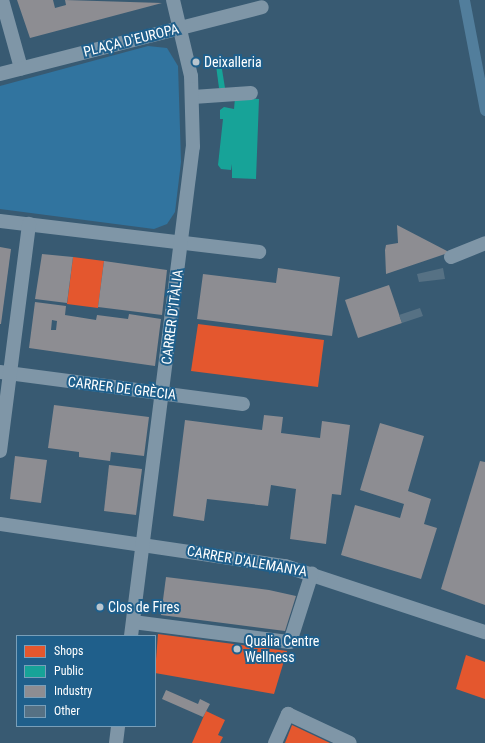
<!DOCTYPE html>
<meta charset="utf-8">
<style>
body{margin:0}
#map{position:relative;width:485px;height:743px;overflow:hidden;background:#385a72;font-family:"Roboto Condensed",sans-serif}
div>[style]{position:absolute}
.green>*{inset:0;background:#31749f}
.shops>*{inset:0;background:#e4572e}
.public>*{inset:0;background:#17a398}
.industry>*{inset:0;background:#8d8d92}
.canal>*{height:11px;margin:-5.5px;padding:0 5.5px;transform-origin:5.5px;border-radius:5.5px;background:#527e9c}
.building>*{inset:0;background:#567184}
.minor>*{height:14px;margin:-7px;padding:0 7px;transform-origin:7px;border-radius:7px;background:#7f96a7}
.dots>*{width:11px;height:11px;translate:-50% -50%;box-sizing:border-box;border:2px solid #1f5f8b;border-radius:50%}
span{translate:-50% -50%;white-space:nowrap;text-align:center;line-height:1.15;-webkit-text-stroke:4px #1f5f8b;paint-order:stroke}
.street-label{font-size:14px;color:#fff}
.poi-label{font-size:14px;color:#fff}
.left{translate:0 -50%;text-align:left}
.legend{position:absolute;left:16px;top:635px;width:140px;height:92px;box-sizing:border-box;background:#1f5f8b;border:1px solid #799fb9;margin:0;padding:5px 7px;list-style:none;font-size:12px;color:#fff}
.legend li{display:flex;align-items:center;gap:8px;height:20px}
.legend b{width:20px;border:1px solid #799fb9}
</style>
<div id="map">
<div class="green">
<div style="clip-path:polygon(148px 46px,167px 48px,178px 66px,181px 162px,175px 212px,167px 224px,154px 229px,0 209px,0 86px)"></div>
</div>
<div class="shops">
<div style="clip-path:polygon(73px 257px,104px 261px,98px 308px,67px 304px)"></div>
<div style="clip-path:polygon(198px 324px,324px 340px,318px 387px,191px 371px)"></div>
<div style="clip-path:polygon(158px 634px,287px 651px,274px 694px,155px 673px)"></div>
<div style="clip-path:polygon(466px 655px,485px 662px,485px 699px,456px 689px)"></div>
<div style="clip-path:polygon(206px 711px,225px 720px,218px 735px,223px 737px,220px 743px,192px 743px)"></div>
<div style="clip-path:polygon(292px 725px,330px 743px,285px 743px)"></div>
</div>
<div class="public">
<div style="clip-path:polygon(220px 57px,225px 88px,219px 88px,215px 58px)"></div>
<div style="clip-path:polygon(235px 98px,259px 99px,256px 179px,232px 178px,232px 164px,231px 170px,221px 169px,218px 165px,223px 119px,220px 119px,220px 110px,224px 107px,234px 109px)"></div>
</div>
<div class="industry">
<div style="clip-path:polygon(17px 0,53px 0,55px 8px,66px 5px,65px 0,162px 3px,30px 38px)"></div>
<div style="clip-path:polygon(397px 225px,447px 251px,448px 253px,386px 274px,385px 250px,386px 245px,398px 243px)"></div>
<div style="clip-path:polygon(0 247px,11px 249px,1px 324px,0 324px)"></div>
<div style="clip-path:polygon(42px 254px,73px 257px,67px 303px,35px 299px)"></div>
<div style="clip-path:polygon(104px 261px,167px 270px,162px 315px,98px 307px)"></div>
<div style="clip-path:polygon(278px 268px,340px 277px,332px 336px,197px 319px,203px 274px,276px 283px)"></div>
<div style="clip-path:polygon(389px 285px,402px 323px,358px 338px,345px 300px)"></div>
<div style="clip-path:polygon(evenodd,35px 302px,66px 306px,65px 315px,96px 320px,97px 315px,128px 319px,129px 314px,161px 319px,155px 366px,29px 348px,35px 302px,52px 320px,57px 321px,56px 330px,51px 330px,52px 320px)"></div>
<div style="clip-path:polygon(54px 405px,149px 417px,144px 456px,111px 452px,110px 461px,79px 457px,79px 452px,48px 448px)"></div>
<div style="clip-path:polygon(264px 415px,283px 417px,281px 433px,320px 438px,322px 421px,350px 425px,341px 495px,332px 494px,326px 544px,290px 539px,296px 489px,271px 485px,268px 506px,207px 499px,204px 521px,173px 516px,185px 420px,262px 430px)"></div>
<div style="clip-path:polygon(380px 423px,424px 436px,408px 491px,431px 499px,424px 524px,437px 528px,421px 579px,341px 555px,355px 505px,400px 518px,404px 504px,360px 490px)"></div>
<div style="clip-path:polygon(15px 456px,47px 460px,41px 503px,10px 499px)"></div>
<div style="clip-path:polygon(480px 461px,485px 462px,485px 605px,441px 589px)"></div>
<div style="clip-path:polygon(109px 465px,142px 469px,136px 515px,104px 511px)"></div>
<div style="clip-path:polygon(166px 577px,269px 590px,296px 596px,285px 631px,161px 615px)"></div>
<div style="clip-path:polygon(166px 690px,198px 704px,200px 699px,210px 704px,203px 717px,162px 699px)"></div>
</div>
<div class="canal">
<div style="left:464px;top:0;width:112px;rotate:79.2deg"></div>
</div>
<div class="building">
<div style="clip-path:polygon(443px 268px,445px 279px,419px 282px,417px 274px)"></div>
<div style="clip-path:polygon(420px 308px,423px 316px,402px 323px,399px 315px)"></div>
</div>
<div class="minor">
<div style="left:2px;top:0;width:71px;rotate:74.4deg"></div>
<div style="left:0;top:74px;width:270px;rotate:-14.3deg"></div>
<div style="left:193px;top:97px;width:58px;rotate:-3.9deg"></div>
<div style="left:0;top:221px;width:261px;rotate:6.8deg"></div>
<div style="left:451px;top:257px;width:37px;rotate:-22deg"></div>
<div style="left:0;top:372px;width:245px;rotate:7.5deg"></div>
<div style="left:0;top:451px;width:229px;rotate:-82.7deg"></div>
<div style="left:0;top:524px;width:288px;rotate:8.4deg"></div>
<div style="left:285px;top:566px;width:211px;rotate:18.3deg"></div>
<div style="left:133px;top:622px;width:158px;rotate:7.3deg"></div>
<div style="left:290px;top:642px;width:72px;rotate:-72.3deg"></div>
<div style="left:131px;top:636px;width:493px;rotate:-82.8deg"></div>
<div style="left:193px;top:147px;width:71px;rotate:-91.6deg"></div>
<div style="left:191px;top:76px;width:78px;rotate:-103.3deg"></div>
<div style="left:116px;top:743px;width:17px;rotate:-83deg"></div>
<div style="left:275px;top:743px;width:32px;rotate:-66deg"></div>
<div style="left:288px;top:714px;width:68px;rotate:25.1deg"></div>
</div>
<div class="dots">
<div style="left:196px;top:62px;background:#b9c5ce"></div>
<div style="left:100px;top:607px;background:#b9c5ce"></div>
<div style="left:237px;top:649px;background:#b9c5ce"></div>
</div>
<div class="street-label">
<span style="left:131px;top:40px;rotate:-14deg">PLAÇA D'EUROPA</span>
<span style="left:172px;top:317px;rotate:-83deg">CARRER D'ITÀLIA</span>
<span style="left:122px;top:388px;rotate:7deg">CARRER DE GRÈCIA</span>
<span style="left:247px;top:561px;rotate:10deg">CARRER D'ALEMANYA</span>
</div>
<div class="poi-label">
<span class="left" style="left:204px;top:62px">Deixalleria</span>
<span class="left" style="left:108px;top:607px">Clos de Fires</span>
<span class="left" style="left:245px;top:649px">Qualia Centre<br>Wellness</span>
</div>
<ul class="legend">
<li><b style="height:11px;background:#e4572e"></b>Shops</li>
<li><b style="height:11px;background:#17a398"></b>Public</li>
<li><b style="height:11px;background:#8d8d92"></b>Industry</li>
<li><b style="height:11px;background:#567184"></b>Other</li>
</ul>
</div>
